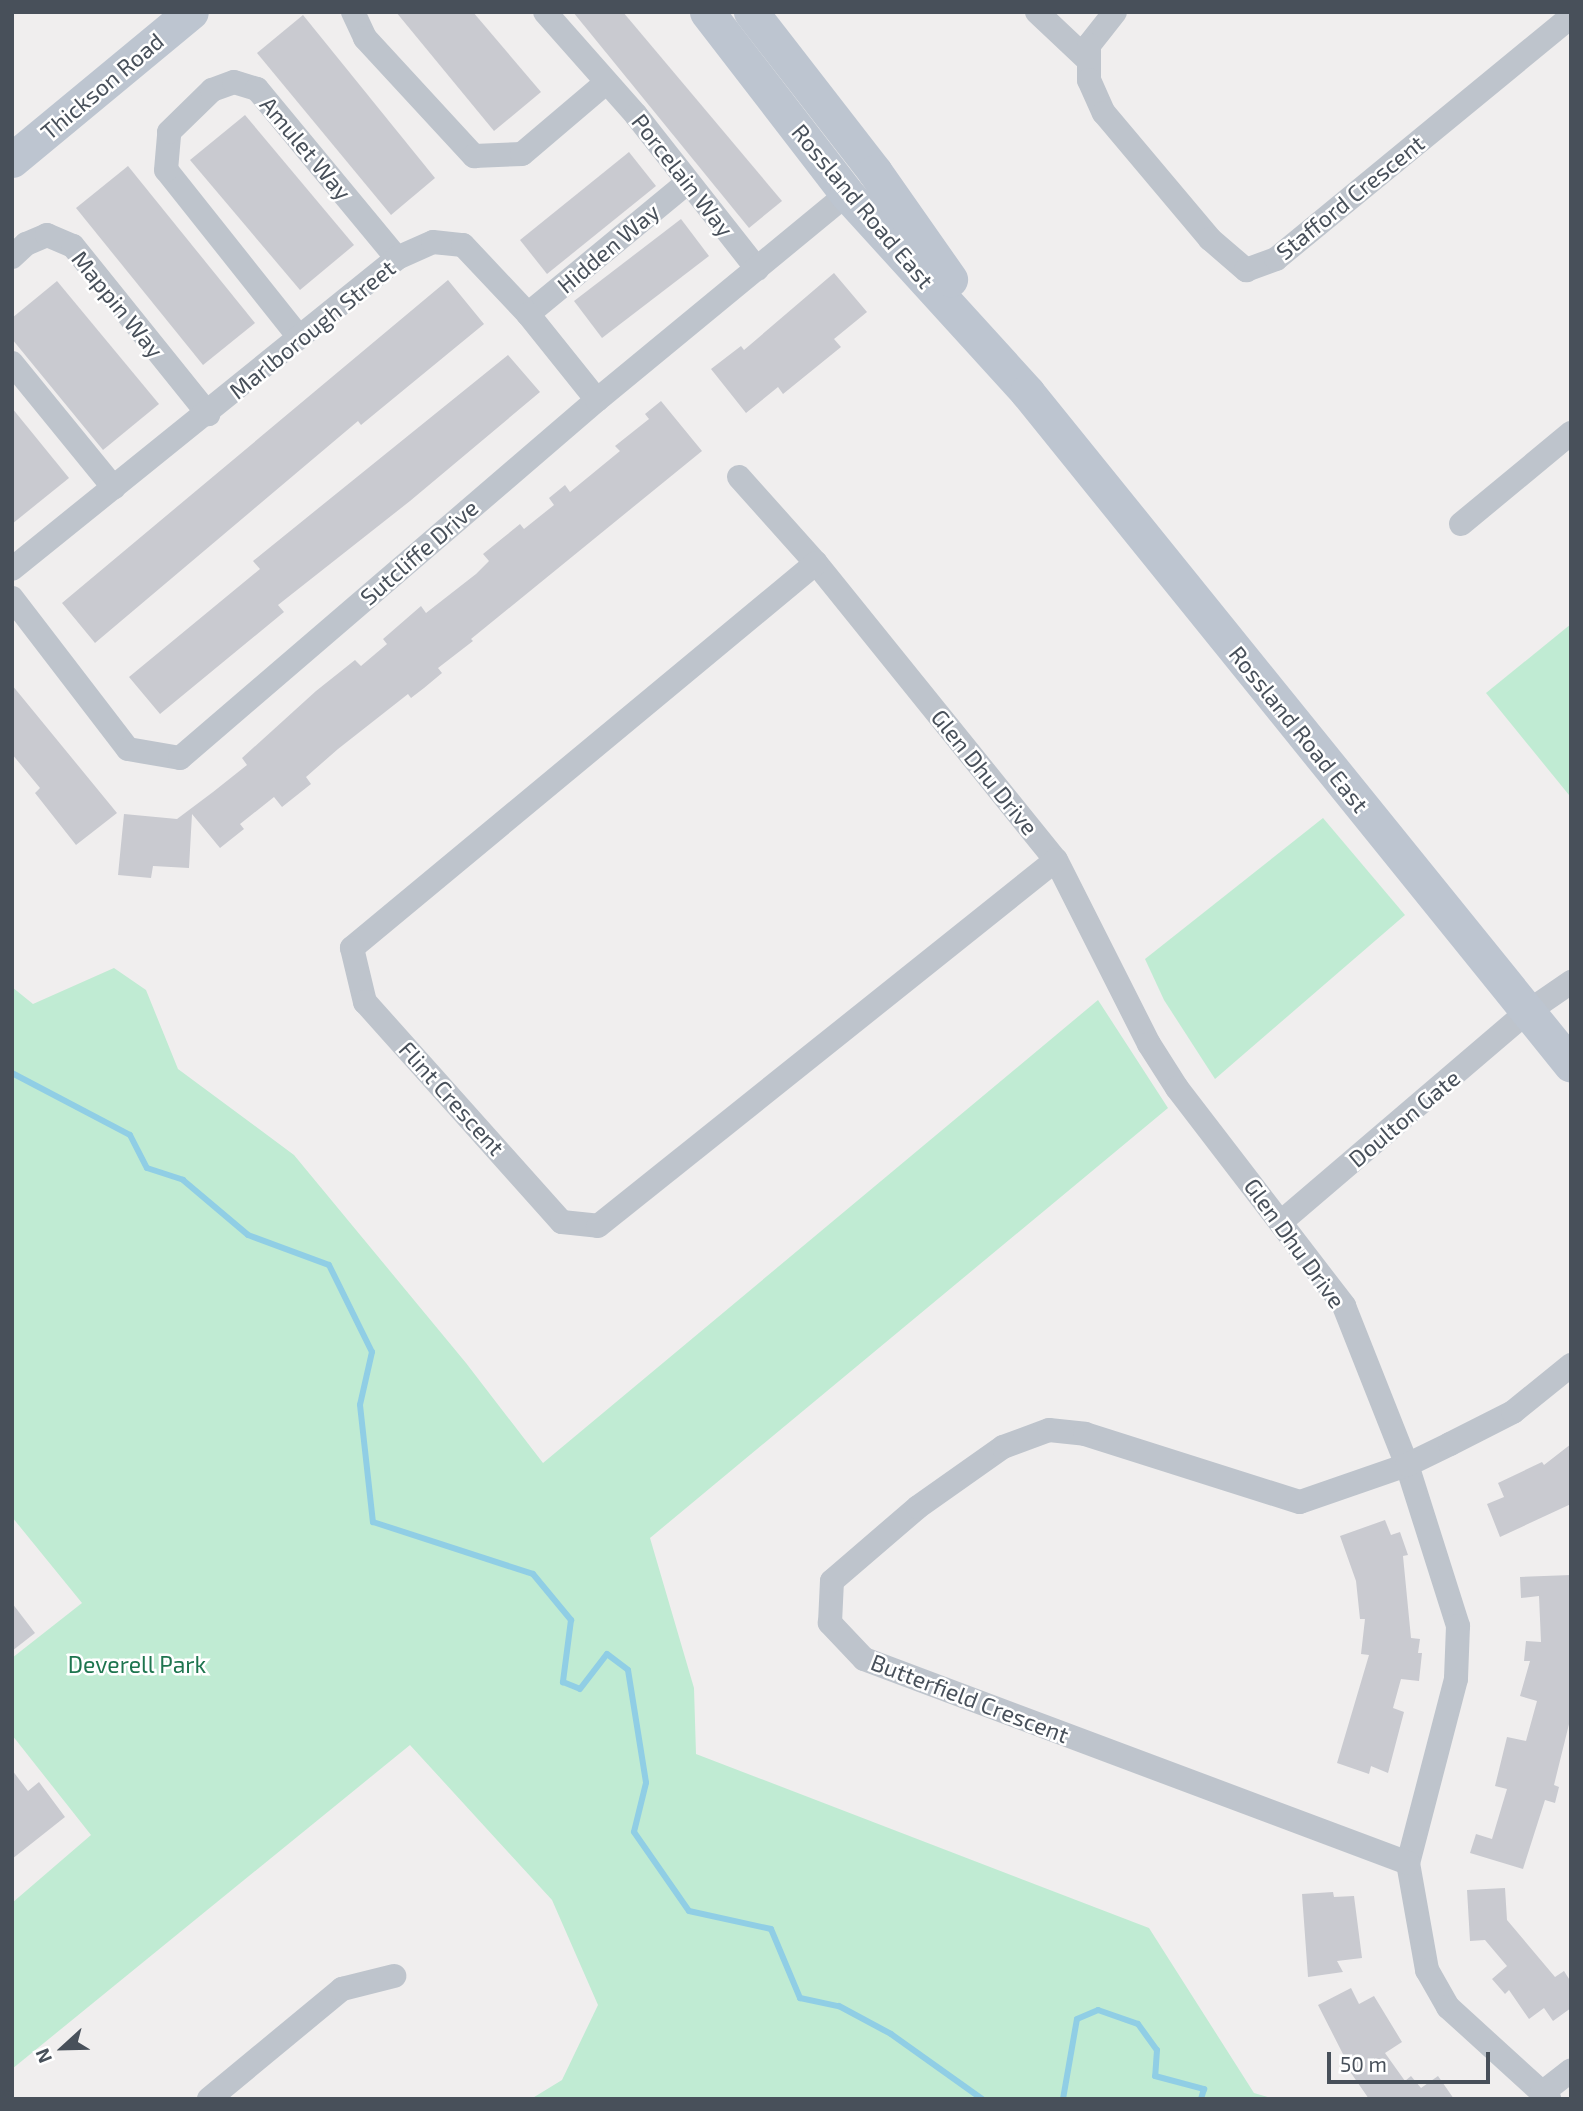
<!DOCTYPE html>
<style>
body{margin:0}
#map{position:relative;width:1583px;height:2111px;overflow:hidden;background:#f0eeee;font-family:"Exo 2",sans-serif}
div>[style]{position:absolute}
.green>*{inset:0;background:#c0ebd3}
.stream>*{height:6px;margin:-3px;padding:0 3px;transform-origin:3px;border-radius:3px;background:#90cee5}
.building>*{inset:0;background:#c9cad0}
.minor>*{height:24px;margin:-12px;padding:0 12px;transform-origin:12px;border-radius:12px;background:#bec4cc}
.secondary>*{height:35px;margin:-17.5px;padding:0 17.5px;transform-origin:17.5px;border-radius:17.5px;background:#bdc5d0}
span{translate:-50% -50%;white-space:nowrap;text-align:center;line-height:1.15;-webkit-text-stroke:5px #fff;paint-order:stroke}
.street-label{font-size:23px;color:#48505a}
.park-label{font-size:23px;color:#1e754f}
.frame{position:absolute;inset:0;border:14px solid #48505a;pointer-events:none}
.north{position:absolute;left:28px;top:2013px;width:70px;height:70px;-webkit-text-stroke:5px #fff;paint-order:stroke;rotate:248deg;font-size:19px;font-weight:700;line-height:28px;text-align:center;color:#48505a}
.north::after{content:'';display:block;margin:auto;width:24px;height:32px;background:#48505a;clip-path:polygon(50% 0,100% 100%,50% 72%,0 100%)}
.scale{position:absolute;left:1327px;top:2052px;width:163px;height:32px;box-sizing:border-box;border:4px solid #48505a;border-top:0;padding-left:9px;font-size:21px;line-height:24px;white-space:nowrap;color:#48505a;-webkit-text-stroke:5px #fff;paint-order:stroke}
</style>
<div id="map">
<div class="green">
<div style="clip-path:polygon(1571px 624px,1571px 794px,1569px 795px,1486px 693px)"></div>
<div style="clip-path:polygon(1323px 818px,1405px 915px,1215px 1079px,1164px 1000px,1145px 959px)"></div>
<div style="clip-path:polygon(114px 968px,146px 990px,178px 1069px,294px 1155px,466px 1363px,543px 1463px,1098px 1000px,1168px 1108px,650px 1538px,694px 1688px,696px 1754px,1149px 1928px,1254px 2093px,1275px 2099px,531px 2099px,562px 2080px,598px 2005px,552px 1900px,410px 1745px,12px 2069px,12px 1903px,91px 1835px,12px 1735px,12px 1658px,82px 1603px,12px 1517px,12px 987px,33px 1004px)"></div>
</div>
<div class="stream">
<div style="left:12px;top:1073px;width:133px;rotate:27.7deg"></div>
<div style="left:130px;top:1135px;width:37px;rotate:63deg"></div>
<div style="left:147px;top:1168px;width:38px;rotate:18deg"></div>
<div style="left:183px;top:1180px;width:85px;rotate:40.2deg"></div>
<div style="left:248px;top:1235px;width:86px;rotate:20.3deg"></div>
<div style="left:329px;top:1265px;width:97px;rotate:63.7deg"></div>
<div style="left:372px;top:1352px;width:54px;rotate:102.8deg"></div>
<div style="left:360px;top:1405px;width:118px;rotate:83.7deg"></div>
<div style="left:373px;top:1522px;width:168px;rotate:18deg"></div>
<div style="left:533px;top:1574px;width:60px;rotate:50.4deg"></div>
<div style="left:571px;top:1620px;width:63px;rotate:97.4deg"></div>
<div style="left:563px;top:1682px;width:18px;rotate:22deg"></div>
<div style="left:580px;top:1689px;width:44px;rotate:-52.4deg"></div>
<div style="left:607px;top:1654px;width:26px;rotate:37deg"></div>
<div style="left:628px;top:1670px;width:114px;rotate:80.9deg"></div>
<div style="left:646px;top:1783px;width:50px;rotate:103.8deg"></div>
<div style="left:634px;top:1832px;width:96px;rotate:55.2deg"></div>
<div style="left:689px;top:1911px;width:84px;rotate:12.4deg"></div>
<div style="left:771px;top:1929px;width:75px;rotate:67.2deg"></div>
<div style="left:800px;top:1998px;width:40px;rotate:12deg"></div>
<div style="left:839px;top:2006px;width:59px;rotate:28.3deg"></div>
<div style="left:891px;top:2034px;width:112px;rotate:35.5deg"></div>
<div style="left:1063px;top:2099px;width:81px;rotate:-80.1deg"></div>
<div style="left:1077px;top:2019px;width:23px;rotate:-23deg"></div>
<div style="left:1098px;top:2010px;width:42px;rotate:19.3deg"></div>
<div style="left:1138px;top:2024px;width:32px;rotate:54deg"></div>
<div style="left:1157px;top:2050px;width:26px;rotate:94deg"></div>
<div style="left:1155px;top:2076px;width:51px;rotate:14.9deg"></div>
<div style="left:1204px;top:2089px;width:10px;rotate:107deg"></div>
</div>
<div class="building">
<div style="clip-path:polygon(396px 12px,473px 12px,541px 92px,494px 131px)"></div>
<div style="clip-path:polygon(573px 12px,623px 12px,782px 201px,749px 228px)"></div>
<div style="clip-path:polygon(303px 15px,435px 178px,391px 215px,257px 53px)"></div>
<div style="clip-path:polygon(245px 115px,354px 245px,300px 290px,190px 160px)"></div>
<div style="clip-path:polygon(629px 152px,656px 186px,547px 274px,520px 240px)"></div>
<div style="clip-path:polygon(128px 166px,255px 323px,203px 365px,76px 208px)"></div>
<div style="clip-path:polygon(681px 219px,709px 256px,602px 338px,574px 301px)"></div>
<div style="clip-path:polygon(834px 273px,867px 312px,834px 339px,841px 347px,783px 394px,778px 387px,746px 413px,711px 369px,741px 346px,744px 350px)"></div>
<div style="clip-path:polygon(448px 280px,484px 324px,361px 425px,358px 421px,95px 643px,62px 603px)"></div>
<div style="clip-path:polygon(57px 281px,159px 404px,103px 450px,12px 339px,12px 318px)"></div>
<div style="clip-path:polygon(508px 355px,540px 392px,410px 501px,278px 605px,284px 612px,160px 714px,129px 677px,260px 569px,253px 561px)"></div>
<div style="clip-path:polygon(661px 401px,702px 451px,471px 639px,473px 641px,438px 668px,442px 673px,424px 688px,411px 698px,408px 694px,338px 749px,306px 777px,311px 784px,282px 807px,274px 797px,240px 824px,244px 829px,220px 848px,192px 814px,189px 868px,153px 866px,151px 878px,118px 875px,124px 814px,177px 819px,213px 792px,247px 765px,242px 758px,316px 691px,355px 660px,361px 666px,387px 644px,383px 639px,421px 606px,426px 613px,476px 574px,489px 561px,483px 554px,504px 537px,520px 524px,524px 529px,554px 505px,549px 498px,565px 485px,570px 492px,620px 451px,615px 446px,649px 419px,645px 414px)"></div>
<div style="clip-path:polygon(12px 408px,69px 478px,12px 524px)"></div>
<div style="clip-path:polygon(12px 685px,117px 813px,76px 845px,35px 793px,40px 788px,12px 754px)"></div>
<div style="clip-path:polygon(1571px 1444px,1571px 1504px,1500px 1537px,1487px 1504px,1504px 1497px,1498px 1483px,1542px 1462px,1544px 1465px)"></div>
<div style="clip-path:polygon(1385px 1520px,1391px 1535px,1400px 1532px,1408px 1555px,1403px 1556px,1411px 1638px,1420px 1639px,1418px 1653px,1422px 1653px,1419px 1681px,1401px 1679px,1393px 1708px,1404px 1712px,1388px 1773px,1371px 1766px,1369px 1774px,1337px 1763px,1369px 1655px,1361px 1654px,1365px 1619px,1360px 1619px,1356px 1581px,1340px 1536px)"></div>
<div style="clip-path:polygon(1571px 1575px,1571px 1716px,1554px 1785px,1559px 1787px,1555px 1803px,1545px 1800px,1523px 1869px,1470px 1853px,1476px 1834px,1492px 1839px,1507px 1789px,1495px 1786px,1507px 1737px,1526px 1741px,1537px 1701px,1520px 1696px,1530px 1661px,1524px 1661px,1526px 1641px,1541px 1642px,1539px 1596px,1521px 1598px,1520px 1577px)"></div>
<div style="clip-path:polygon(12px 1603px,35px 1633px,12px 1651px)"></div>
<div style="clip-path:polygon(12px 1770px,28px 1791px,39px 1782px,65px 1817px,12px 1859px)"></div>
<div style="clip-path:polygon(1505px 1888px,1507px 1920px,1555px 1977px,1564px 1971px,1571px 1982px,1571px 2008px,1553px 2021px,1544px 2008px,1529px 2019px,1509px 1990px,1505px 1994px,1492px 1979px,1507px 1966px,1485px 1940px,1470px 1941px,1467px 1890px)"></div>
<div style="clip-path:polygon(1333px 1892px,1334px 1897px,1354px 1896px,1362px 1958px,1337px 1961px,1343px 1972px,1308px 1977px,1302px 1894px)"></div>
<div style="clip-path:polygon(1351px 1988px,1359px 2004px,1374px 1996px,1402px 2042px,1385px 2053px,1405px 2081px,1411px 2076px,1421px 2088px,1438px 2076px,1454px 2099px,1369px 2099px,1342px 2060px,1345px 2058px,1318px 2005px)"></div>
</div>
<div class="minor">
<div style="left:353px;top:12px;width:29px;rotate:65deg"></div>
<div style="left:365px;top:38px;width:161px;rotate:47.3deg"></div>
<div style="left:474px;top:156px;width:48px;rotate:-2.4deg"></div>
<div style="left:522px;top:154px;width:111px;rotate:-40.3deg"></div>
<div style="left:545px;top:12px;width:137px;rotate:48.5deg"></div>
<div style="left:636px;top:115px;width:196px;rotate:51.8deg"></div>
<div style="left:1037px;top:12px;width:70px;rotate:43.3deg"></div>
<div style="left:1115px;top:12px;width:42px;rotate:128.2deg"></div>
<div style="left:1089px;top:45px;width:35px;rotate:90deg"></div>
<div style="left:1089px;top:80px;width:36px;rotate:66deg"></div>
<div style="left:1104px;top:113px;width:165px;rotate:49.9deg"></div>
<div style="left:1210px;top:239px;width:48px;rotate:40.7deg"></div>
<div style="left:1246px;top:270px;width:32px;rotate:-20deg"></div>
<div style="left:1276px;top:259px;width:382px;rotate:-39.4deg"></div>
<div style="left:12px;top:257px;width:19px;rotate:-43deg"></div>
<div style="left:26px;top:244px;width:23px;rotate:-23deg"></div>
<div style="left:47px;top:235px;width:28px;rotate:23deg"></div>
<div style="left:73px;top:246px;width:216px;rotate:51.2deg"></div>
<div style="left:528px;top:314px;width:207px;rotate:-39.5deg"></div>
<div style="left:299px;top:337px;width:213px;rotate:-128.5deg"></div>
<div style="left:166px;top:170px;width:38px;rotate:-85deg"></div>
<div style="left:169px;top:132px;width:60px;rotate:-44.3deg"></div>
<div style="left:212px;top:90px;width:23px;rotate:-20deg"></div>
<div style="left:234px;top:82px;width:24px;rotate:17deg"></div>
<div style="left:257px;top:89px;width:219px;rotate:50.4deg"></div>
<div style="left:12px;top:363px;width:161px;rotate:50.8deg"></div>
<div style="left:739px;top:477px;width:115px;rotate:48.2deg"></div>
<div style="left:816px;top:563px;width:382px;rotate:51.1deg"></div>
<div style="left:1056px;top:860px;width:206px;rotate:63.2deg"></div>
<div style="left:1149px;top:1044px;width:52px;rotate:57.5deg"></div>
<div style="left:1177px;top:1088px;width:275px;rotate:52.5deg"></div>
<div style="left:1344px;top:1306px;width:171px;rotate:68.4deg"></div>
<div style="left:1407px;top:1465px;width:169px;rotate:72.4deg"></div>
<div style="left:1458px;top:1626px;width:53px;rotate:92.2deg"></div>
<div style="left:1456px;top:1679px;width:190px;rotate:104.6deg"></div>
<div style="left:1408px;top:1863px;width:109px;rotate:79.9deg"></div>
<div style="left:1427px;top:1970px;width:43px;rotate:60.4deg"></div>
<div style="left:1448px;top:2007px;width:137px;rotate:42.3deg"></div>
<div style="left:1461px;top:524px;width:143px;rotate:-39.6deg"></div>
<div style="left:816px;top:563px;width:603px;rotate:140.32deg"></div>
<div style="left:352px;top:948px;width:56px;rotate:76.5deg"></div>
<div style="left:365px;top:1002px;width:295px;rotate:48.2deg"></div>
<div style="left:562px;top:1222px;width:36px;rotate:6deg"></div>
<div style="left:598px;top:1226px;width:586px;rotate:-38.63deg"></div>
<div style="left:12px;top:569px;width:495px;rotate:-38.9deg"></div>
<div style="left:397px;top:258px;width:39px;rotate:-24deg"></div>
<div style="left:433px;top:242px;width:30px;rotate:6deg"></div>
<div style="left:463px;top:245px;width:95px;rotate:46.7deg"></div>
<div style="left:528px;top:314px;width:110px;rotate:51.3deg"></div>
<div style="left:12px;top:598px;width:190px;rotate:52.5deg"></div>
<div style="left:128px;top:749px;width:53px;rotate:9.8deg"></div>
<div style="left:180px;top:758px;width:550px;rotate:-40.65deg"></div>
<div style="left:597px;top:400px;width:324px;rotate:-39.5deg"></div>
<div style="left:1281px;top:1222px;width:322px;rotate:-40.5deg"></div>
<div style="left:1526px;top:1013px;width:55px;rotate:-34.6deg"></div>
<div style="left:1408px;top:1863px;width:581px;rotate:-159.44deg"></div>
<div style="left:864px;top:1659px;width:50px;rotate:-133.4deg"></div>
<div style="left:830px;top:1623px;width:42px;rotate:-87.3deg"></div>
<div style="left:832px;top:1581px;width:113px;rotate:-40.7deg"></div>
<div style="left:918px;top:1507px;width:104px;rotate:-35.2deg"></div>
<div style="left:1003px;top:1447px;width:49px;rotate:-20.3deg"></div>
<div style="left:1049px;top:1430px;width:36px;rotate:6deg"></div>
<div style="left:1085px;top:1434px;width:225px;rotate:17.6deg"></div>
<div style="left:1300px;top:1502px;width:113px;rotate:-19.1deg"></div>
<div style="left:1407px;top:1465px;width:48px;rotate:-26deg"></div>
<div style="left:1450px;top:1444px;width:71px;rotate:-26.9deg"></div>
<div style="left:1513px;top:1412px;width:75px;rotate:-39deg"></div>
<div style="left:1542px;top:2093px;width:37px;rotate:-38deg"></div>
<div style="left:209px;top:2099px;width:173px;rotate:-39.6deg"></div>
<div style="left:342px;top:1989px;width:54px;rotate:-14deg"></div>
</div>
<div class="secondary">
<div style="left:707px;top:12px;width:230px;rotate:52.4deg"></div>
<div style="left:847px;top:194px;width:268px;rotate:47.7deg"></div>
<div style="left:1027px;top:392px;width:865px;rotate:51.05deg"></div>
<div style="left:751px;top:12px;width:202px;rotate:52.2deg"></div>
<div style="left:875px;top:172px;width:131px;rotate:55deg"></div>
<div style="left:12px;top:160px;width:232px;rotate:-39.6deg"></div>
</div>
<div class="street-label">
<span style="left:102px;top:86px;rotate:-40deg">Thickson Road</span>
<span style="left:306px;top:148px;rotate:50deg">Amulet Way</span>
<span style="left:683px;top:175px;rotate:52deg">Porcelain Way</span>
<span style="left:1350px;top:197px;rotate:-39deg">Stafford Crescent</span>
<span style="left:863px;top:206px;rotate:50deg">Rossland Road East</span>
<span style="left:608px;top:248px;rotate:-40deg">Hidden Way</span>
<span style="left:118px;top:304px;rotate:51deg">Mappin Way</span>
<span style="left:312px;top:329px;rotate:-39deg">Marlborough Street</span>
<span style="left:419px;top:552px;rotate:-41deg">Sutcliffe Drive</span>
<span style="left:1299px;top:729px;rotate:51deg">Rossland Road East</span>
<span style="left:985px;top:772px;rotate:51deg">Glen Dhu Drive</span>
<span style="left:452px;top:1098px;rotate:48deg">Flint Crescent</span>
<span style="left:1404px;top:1118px;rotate:-40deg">Doulton Gate</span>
<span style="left:1295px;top:1243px;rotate:54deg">Glen Dhu Drive</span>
<span style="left:970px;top:1698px;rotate:21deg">Butterfield Crescent</span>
</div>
<div class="park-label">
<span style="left:137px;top:1664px">Deverell Park</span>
</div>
<div class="frame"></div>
<div class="north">N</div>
<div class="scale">50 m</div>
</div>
